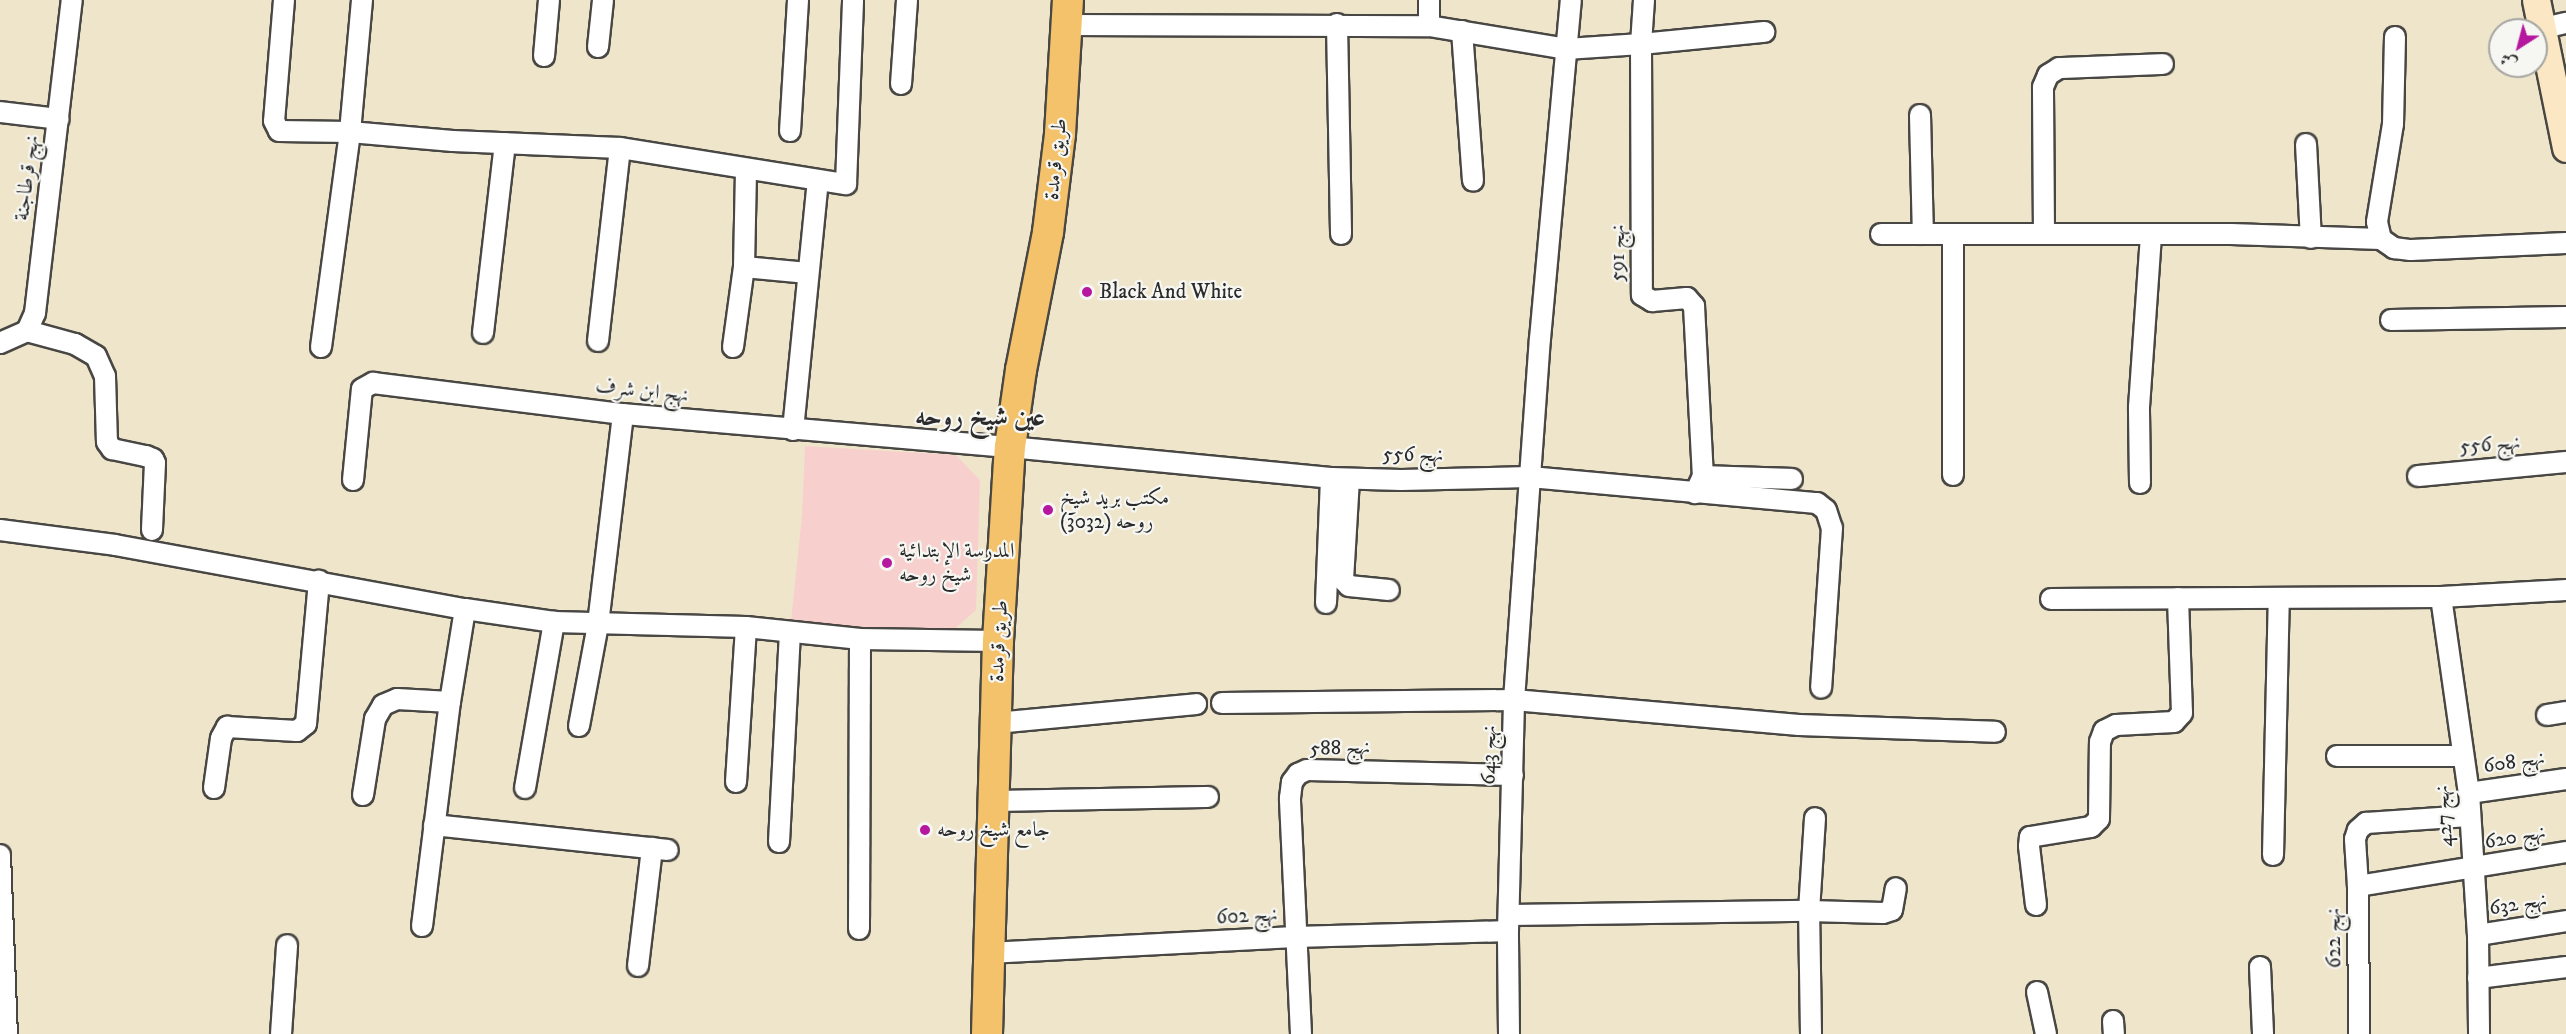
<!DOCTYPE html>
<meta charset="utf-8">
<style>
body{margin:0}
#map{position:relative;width:2566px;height:1034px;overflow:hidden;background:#efe5cb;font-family:"IM FELL DW Pica",Amiri,serif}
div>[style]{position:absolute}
.built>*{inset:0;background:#f7d0ce}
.roads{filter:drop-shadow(2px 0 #484743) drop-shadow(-2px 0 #484743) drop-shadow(0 2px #484743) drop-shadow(0 -2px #484743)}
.minor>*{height:20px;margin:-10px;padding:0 10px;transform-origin:10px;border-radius:10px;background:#fff}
.secondary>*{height:27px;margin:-13.5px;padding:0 13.5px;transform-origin:13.5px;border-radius:13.5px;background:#fbe7c3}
.primary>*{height:30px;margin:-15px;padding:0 15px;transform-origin:15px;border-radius:15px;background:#f4c26a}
.dots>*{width:16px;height:16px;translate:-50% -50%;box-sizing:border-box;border:3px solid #f6f6f2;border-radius:50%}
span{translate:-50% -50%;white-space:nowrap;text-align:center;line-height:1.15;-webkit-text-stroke:4.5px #f6f6f2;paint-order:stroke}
.street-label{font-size:21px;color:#2b2b2b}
.poi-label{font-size:21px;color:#2b2b2b}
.left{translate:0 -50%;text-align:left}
.district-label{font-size:27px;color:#2b2b2b;font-weight:700}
.north{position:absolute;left:2488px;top:18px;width:60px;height:60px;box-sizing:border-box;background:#f6f6f2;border:2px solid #a5a5a2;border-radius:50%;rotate:216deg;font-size:16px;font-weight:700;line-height:24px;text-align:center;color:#2b2b2b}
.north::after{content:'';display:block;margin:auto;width:21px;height:27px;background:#b5179e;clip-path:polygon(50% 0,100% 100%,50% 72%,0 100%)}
</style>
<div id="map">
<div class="built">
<div style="clip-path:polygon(805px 446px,956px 455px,980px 480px,976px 610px,949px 634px,791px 621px,802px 515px)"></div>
</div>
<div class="roads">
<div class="minor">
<div style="left:284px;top:0;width:121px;rotate:94.7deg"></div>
<div style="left:274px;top:121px;width:11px;rotate:63deg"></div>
<div style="left:279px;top:131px;width:71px;rotate:0.8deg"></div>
<div style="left:350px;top:132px;width:103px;rotate:5deg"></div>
<div style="left:453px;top:141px;width:167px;rotate:2.4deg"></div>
<div style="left:620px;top:148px;width:229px;rotate:9.1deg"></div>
<div style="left:846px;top:184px;width:184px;rotate:-87.8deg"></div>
<div style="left:1644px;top:0;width:44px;rotate:93.9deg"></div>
<div style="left:1641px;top:44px;width:251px;rotate:89.8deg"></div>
<div style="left:1642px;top:295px;width:12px;rotate:31deg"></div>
<div style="left:1652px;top:301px;width:35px;rotate:-5deg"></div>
<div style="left:1687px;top:298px;width:11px;rotate:49deg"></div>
<div style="left:1694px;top:306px;width:170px;rotate:87deg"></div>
<div style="left:1703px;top:476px;width:19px;rotate:115deg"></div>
<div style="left:1337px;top:24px;width:210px;rotate:88.9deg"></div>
<div style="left:1067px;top:25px;width:362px;rotate:0.2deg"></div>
<div style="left:1429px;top:26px;width:139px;rotate:9.5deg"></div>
<div style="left:1566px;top:49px;width:75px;rotate:-3.8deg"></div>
<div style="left:1641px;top:44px;width:124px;rotate:-5.6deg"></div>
<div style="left:1429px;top:26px;width:26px;rotate:-90deg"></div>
<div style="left:2544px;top:28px;width:23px;rotate:-13deg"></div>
<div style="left:1462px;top:31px;width:150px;rotate:85.8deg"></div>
<div style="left:2395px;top:37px;width:87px;rotate:91.3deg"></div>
<div style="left:2393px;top:124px;width:99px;rotate:99.3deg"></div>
<div style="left:2377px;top:222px;width:17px;rotate:77deg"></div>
<div style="left:2381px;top:239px;width:16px;rotate:35deg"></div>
<div style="left:2394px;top:248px;width:17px;rotate:7deg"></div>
<div style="left:2411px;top:250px;width:155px;rotate:-2.6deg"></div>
<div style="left:598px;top:47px;width:47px;rotate:-83.9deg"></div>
<div style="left:544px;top:56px;width:56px;rotate:-84.9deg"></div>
<div style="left:901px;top:84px;width:84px;rotate:-85.9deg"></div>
<div style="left:0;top:112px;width:59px;rotate:6.8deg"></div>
<div style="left:1920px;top:115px;width:119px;rotate:88.6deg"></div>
<div style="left:790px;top:131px;width:131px;rotate:-86.5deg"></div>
<div style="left:2306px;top:144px;width:94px;rotate:87deg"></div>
<div style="left:1881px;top:234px;width:350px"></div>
<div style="left:2231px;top:234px;width:150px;rotate:1.9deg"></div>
<div style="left:2044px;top:234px;width:147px;rotate:-90.4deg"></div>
<div style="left:2043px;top:87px;width:13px;rotate:-67deg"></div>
<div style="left:2048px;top:75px;width:13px;rotate:-32deg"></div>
<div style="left:2059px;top:68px;width:104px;rotate:-2.2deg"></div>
<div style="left:744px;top:267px;width:64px;rotate:5.4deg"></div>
<div style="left:2391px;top:320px;width:175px;rotate:-1deg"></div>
<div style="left:27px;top:331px;width:50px;rotate:15.2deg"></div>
<div style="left:75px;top:344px;width:24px;rotate:30deg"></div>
<div style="left:96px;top:356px;width:22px;rotate:66deg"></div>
<div style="left:105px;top:376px;width:66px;rotate:88.3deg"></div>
<div style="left:107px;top:442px;width:9px;rotate:54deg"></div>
<div style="left:112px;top:449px;width:35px;rotate:12deg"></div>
<div style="left:146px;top:456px;width:8px;rotate:23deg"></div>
<div style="left:153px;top:459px;width:4px;rotate:63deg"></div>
<div style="left:155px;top:463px;width:67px;rotate:92.6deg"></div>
<div style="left:483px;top:333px;width:191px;rotate:-83.4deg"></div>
<div style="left:598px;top:341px;width:194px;rotate:-83.5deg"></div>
<div style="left:0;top:343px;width:30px;rotate:-24deg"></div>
<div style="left:27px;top:331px;width:20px;rotate:-66deg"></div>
<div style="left:35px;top:313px;width:315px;rotate:-83.3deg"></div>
<div style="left:321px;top:347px;width:217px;rotate:-82.3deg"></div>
<div style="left:350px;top:132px;width:133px;rotate:-84.8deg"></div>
<div style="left:733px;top:347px;width:81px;rotate:-82.2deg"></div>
<div style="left:744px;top:267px;width:98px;rotate:-88.8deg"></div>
<div style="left:793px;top:430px;width:250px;rotate:-84.3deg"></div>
<div style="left:1953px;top:475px;width:241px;rotate:-90deg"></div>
<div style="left:1703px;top:476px;width:89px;rotate:1.9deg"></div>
<div style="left:2418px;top:476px;width:149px;rotate:-5.4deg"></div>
<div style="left:1349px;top:479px;width:101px;rotate:93.4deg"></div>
<div style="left:1343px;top:580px;width:8px;rotate:45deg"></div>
<div style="left:1349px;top:586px;width:40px;rotate:5.7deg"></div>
<div style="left:353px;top:480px;width:91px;rotate:-84.4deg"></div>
<div style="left:362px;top:389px;width:13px;rotate:-29deg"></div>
<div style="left:373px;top:383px;width:252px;rotate:7.1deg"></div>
<div style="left:623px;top:414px;width:388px;rotate:4.9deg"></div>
<div style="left:1010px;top:447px;width:322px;rotate:5.5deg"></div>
<div style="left:1331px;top:478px;width:70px;rotate:1.6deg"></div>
<div style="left:1401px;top:480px;width:129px;rotate:-1.3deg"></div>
<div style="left:1530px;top:477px;width:288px;rotate:5.2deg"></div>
<div style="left:1817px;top:503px;width:11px;rotate:38deg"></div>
<div style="left:1826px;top:510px;width:19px;rotate:72deg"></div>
<div style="left:1832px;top:528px;width:160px;rotate:93.9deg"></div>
<div style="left:2140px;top:483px;width:76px;rotate:-90.8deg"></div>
<div style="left:2139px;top:407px;width:172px;rotate:-86deg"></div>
<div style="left:0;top:530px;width:116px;rotate:7.4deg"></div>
<div style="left:115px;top:545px;width:356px;rotate:10.4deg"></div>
<div style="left:465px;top:609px;width:90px;rotate:8.3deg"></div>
<div style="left:554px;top:622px;width:192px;rotate:1.5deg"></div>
<div style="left:746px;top:627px;width:115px;rotate:6deg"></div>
<div style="left:860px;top:639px;width:138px;rotate:0.8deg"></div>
<div style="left:2441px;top:597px;width:198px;rotate:81.9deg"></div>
<div style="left:2469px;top:793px;width:142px;rotate:86.4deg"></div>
<div style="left:2478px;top:935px;width:99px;rotate:89.4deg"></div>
<div style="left:2051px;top:599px;width:390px;rotate:-0.3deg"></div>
<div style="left:2441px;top:597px;width:125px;rotate:-3.2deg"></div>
<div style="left:1326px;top:603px;width:125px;rotate:-87.7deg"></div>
<div style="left:1222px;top:703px;width:292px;rotate:-0.6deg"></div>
<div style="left:1514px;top:700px;width:286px;rotate:5deg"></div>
<div style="left:1799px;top:725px;width:196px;rotate:2deg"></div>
<div style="left:2547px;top:715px;width:19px;rotate:-9deg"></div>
<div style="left:996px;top:723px;width:201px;rotate:-5.4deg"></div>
<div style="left:579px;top:726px;width:104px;rotate:-79.4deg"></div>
<div style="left:598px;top:624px;width:211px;rotate:-83.2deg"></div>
<div style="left:2337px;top:756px;width:125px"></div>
<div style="left:736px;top:782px;width:155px;rotate:-86.3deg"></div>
<div style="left:214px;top:788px;width:50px;rotate:-82deg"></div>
<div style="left:221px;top:738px;width:13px;rotate:-61deg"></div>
<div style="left:227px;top:727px;width:70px;rotate:3.3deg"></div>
<div style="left:297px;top:731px;width:11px;rotate:-38deg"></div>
<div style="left:306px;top:724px;width:144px;rotate:-84.8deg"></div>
<div style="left:525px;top:788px;width:169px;rotate:-80.1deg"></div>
<div style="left:2469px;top:793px;width:98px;rotate:-8.2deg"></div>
<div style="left:363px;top:795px;width:77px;rotate:-81deg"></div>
<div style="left:375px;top:719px;width:16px;rotate:-60deg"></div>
<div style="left:383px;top:705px;width:15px;rotate:-23deg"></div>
<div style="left:397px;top:699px;width:53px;rotate:3.2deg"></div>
<div style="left:993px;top:801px;width:215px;rotate:-1.1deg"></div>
<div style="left:434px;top:825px;width:235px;rotate:6.1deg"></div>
<div style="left:779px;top:842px;width:210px;rotate:-87deg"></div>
<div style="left:0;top:855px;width:179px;rotate:87.8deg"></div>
<div style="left:2273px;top:855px;width:257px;rotate:-88.7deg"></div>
<div style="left:2358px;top:886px;width:47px;rotate:-93.7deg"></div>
<div style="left:2355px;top:839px;width:9px;rotate:-72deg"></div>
<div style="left:2358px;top:830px;width:11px;rotate:-41deg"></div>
<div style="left:2366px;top:823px;width:103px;rotate:-3.9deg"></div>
<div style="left:2036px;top:905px;width:59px;rotate:-96.8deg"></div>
<div style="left:2029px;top:846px;width:9px;rotate:-84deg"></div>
<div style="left:2030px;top:837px;width:62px;rotate:-9.3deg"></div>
<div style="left:2091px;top:827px;width:11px;rotate:-45deg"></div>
<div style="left:2099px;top:819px;width:77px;rotate:-89.3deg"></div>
<div style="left:2100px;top:742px;width:12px;rotate:-70deg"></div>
<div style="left:2104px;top:731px;width:13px;rotate:-27deg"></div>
<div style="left:2116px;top:725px;width:58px;rotate:-3deg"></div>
<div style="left:2174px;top:722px;width:12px;rotate:-48deg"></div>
<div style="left:2182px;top:713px;width:115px;rotate:-92deg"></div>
<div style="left:1510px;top:915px;width:299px;rotate:-0.8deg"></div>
<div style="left:1809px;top:911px;width:74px;rotate:1.5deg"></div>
<div style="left:1883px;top:913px;width:9px;rotate:-18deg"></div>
<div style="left:1892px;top:910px;width:22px;rotate:-80deg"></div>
<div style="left:422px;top:926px;width:226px;rotate:-82.9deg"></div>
<div style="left:450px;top:702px;width:94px;rotate:-80.8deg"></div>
<div style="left:859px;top:929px;width:290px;rotate:-89.8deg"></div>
<div style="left:2478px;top:935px;width:89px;rotate:-9deg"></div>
<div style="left:988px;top:953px;width:307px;rotate:-3deg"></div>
<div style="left:1295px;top:937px;width:213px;rotate:-1.6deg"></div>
<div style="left:638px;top:966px;width:119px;rotate:-83.2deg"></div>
<div style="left:2260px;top:967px;width:67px;rotate:87.4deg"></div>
<div style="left:2478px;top:978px;width:89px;rotate:-7.1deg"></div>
<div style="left:2037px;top:992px;width:43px;rotate:77.9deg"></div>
<div style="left:2113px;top:1021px;width:13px;rotate:86deg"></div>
<div style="left:281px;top:1034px;width:89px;rotate:-86.1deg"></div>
<div style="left:1301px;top:1034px;width:236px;rotate:-92.7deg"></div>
<div style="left:1290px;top:798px;width:16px;rotate:-83deg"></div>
<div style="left:1292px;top:782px;width:10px;rotate:-53deg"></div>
<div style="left:1298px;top:774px;width:10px;rotate:-24deg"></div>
<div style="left:1307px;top:770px;width:206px;rotate:1.4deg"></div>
<div style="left:1509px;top:1034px;width:103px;rotate:-90.6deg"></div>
<div style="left:1508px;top:931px;width:231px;rotate:-88.5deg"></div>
<div style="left:1514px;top:700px;width:362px;rotate:-85.9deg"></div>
<div style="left:1540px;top:339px;width:340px;rotate:-84.8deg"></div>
<div style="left:1811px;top:1034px;width:123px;rotate:-90.9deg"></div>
<div style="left:1809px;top:911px;width:93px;rotate:-86.3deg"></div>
<div style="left:2359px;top:1034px;width:148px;rotate:-90.4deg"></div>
<div style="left:2358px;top:886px;width:211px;rotate:-9.3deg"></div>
</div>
<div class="secondary">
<div style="left:2536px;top:0;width:151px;rotate:78.5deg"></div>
</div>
<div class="primary">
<div style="left:987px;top:1034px;width:393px;rotate:-88.4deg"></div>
<div style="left:998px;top:641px;width:194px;rotate:-86.5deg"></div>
<div style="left:1010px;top:447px;width:78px;rotate:-81.9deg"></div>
<div style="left:1021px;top:370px;width:141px;rotate:-78.9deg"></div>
<div style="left:1048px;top:232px;width:99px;rotate:-83deg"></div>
<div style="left:1060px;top:134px;width:134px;rotate:-86.6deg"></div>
</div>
</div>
<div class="dots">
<div style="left:1087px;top:292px;background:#b5179e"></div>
<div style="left:1048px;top:510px;background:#b5179e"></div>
<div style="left:887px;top:563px;background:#b5179e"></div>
<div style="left:925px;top:830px;background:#b5179e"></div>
</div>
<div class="street-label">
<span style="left:1056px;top:159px;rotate:-84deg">طريق قرمدة</span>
<span style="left:27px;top:178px;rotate:-83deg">نهج قرطاجنة</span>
<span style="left:1618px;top:253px;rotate:-90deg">نهج 591</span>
<span style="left:642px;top:391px;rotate:6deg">نهج ابن شرف</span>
<span style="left:2490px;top:445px;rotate:-5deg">نهج 556</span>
<span style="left:1413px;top:455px">نهج 556</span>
<span style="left:999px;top:641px;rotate:-87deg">طريق قرمدة</span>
<span style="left:1340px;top:748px;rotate:-1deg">نهج 588</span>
<span style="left:1489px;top:755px;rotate:-89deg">نهج 643</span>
<span style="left:2514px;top:762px;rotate:-8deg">نهج 608</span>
<span style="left:2444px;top:816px;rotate:-94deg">نهج 427</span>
<span style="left:2515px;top:837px;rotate:-10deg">نهج 620</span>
<span style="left:2518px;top:904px;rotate:-9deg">نهج 632</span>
<span style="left:1247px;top:916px;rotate:-3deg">نهج 602</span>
<span style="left:2334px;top:938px;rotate:-91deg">نهج 622</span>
</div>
<div class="poi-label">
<span class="left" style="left:1099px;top:292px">Black And White</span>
<span class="left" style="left:1060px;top:510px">مكتب بريد شيخ<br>روحه (3032)</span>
<span class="left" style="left:899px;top:563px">المدرسة الإبتدائية<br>شيخ روحه</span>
<span class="left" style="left:937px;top:830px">جامع شيخ روحه</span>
</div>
<div class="district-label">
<span style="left:980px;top:418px">عين شيخ روحه</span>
</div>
<div class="north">ش</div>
</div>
